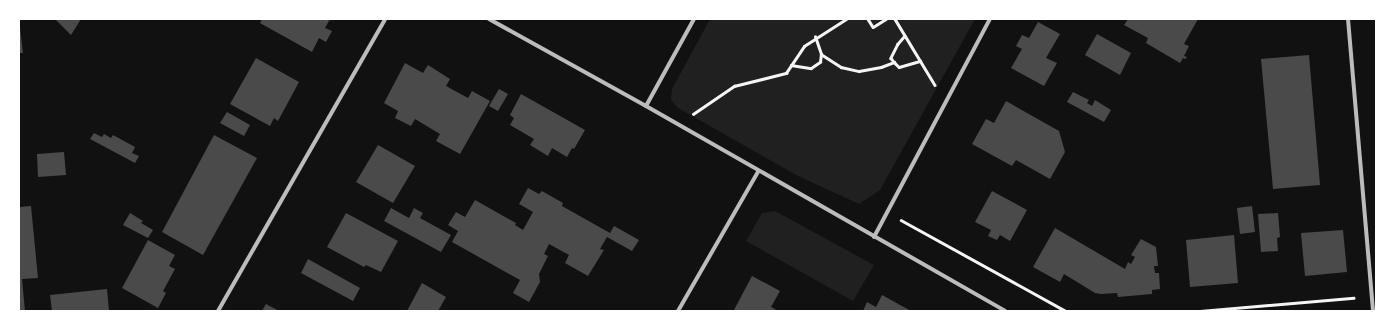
<!DOCTYPE html>
<style>
body{margin:0}
#map{position:relative;width:1395px;height:330px;overflow:hidden;background:#111;font-family:Signika,sans-serif}
div>[style]{position:absolute}
.green>*{inset:0;background:#202020}
.building>*{inset:0;background:#4a4a4a}
.path>*{height:2.5px;margin:-1.25px;padding:0 1.25px;transform-origin:1.25px;border-radius:1.25px;background:#f5f5f5}
.minor>*{height:4px;margin:-2px;padding:0 2px;transform-origin:2px;border-radius:2px;background:#bcbcbc}
span{translate:-50% -50%;white-space:nowrap;text-align:center;line-height:1.15;-webkit-text-stroke:4px #fff;paint-order:stroke}
.frame{position:absolute;inset:0;border:20px solid #fff;pointer-events:none}
</style>
<div id="map">
<div class="green">
<div style="clip-path:polygon(710px 19px,975px 19px,880px 190px,859px 204px,798px 176px,687px 113px,678px 108px,671px 100px,672px 89px)"></div>
<div style="clip-path:polygon(775px 211px,874px 265px,853px 301px,746px 241px,762px 213px)"></div>
</div>
<div class="building">
<div style="clip-path:polygon(19px 19px,23px 53px,19px 53px)"></div>
<div style="clip-path:polygon(55px 19px,81px 19px,71px 35px)"></div>
<div style="clip-path:polygon(262px 19px,330px 19px,325px 28px,332px 31px,326px 42px,319px 38px,312px 52px,260px 23px)"></div>
<div style="clip-path:polygon(1128px 19px,1198px 19px,1184px 44px,1189px 46px,1184px 56px,1187px 57px,1185px 59px,1183px 58px,1180px 63px,1146px 43px,1148px 38px,1124px 25px)"></div>
<div style="clip-path:polygon(1038px 22px,1060px 34px,1046px 58px,1057px 63px,1044px 86px,1011px 68px,1022px 49px,1016px 46px,1022px 35px,1029px 38px)"></div>
<div style="clip-path:polygon(1097px 34px,1131px 53px,1120px 75px,1085px 55px)"></div>
<div style="clip-path:polygon(1309px 55px,1320px 185px,1273px 189px,1261px 59px)"></div>
<div style="clip-path:polygon(256px 58px,299px 82px,278px 121px,274px 118px,270px 126px,230px 104px)"></div>
<div style="clip-path:polygon(405px 63px,423px 73px,428px 65px,450px 79px,446px 86px,468px 98px,472px 91px,490px 101px,460px 154px,436px 141px,440px 134px,415px 119px,411px 126px,395px 118px,398px 111px,384px 103px)"></div>
<div style="clip-path:polygon(499px 89px,508px 94px,498px 111px,489px 106px)"></div>
<div style="clip-path:polygon(1073px 92px,1089px 100px,1087px 103px,1092px 106px,1095px 100px,1111px 110px,1104px 122px,1067px 102px)"></div>
<div style="clip-path:polygon(521px 94px,585px 130px,574px 149px,572px 148px,567px 157px,552px 148px,548px 156px,530px 145px,534px 139px,510px 125px,514px 118px,510px 115px)"></div>
<div style="clip-path:polygon(1006px 101px,1059px 131px,1065px 152px,1050px 179px,1016px 160px,1012px 166px,972px 144px,986px 119px,994px 123px)"></div>
<div style="clip-path:polygon(227px 112px,250px 125px,244px 136px,220px 123px)"></div>
<div style="clip-path:polygon(94px 133px,102px 137px,104px 134px,111px 138px,113px 135px,135px 147px,132px 153px,139px 156px,135px 163px,90px 139px)"></div>
<div style="clip-path:polygon(214px 135px,257px 158px,203px 255px,162px 232px)"></div>
<div style="clip-path:polygon(378px 145px,415px 166px,393px 203px,356px 182px)"></div>
<div style="clip-path:polygon(64px 152px,66px 175px,38px 177px,37px 154px)"></div>
<div style="clip-path:polygon(528px 188px,539px 194px,542px 191px,563px 203px,562px 206px,610px 233px,614px 226px,639px 240px,632px 251px,607px 237px,600px 249px,604px 250px,588px 276px,565px 263px,569px 255px,549px 244px,544px 254px,548px 256px,539px 274px,540px 282px,529px 302px,513px 293px,520px 280px,452px 242px,458px 231px,448px 225px,456px 212px,465px 217px,475px 200px,516px 223px,515px 225px,523px 230px,533px 212px,519px 204px)"></div>
<div style="clip-path:polygon(992px 191px,1027px 210px,1010px 241px,1000px 235px,997px 240px,988px 236px,991px 230px,975px 222px)"></div>
<div style="clip-path:polygon(31px 206px,38px 278px,22px 279px,25px 311px,19px 311px,19px 207px)"></div>
<div style="clip-path:polygon(1252px 206px,1255px 232px,1240px 234px,1237px 208px)"></div>
<div style="clip-path:polygon(391px 208px,409px 218px,414px 208px,423px 213px,420px 218px,451px 235px,441px 252px,384px 221px)"></div>
<div style="clip-path:polygon(130px 213px,143px 221px,141px 223px,153px 230px,148px 238px,123px 225px)"></div>
<div style="clip-path:polygon(346px 213px,398px 241px,381px 272px,366px 265px,364px 267px,327px 247px)"></div>
<div style="clip-path:polygon(1278px 213px,1280px 237px,1277px 238px,1278px 251px,1261px 252px,1258px 214px)"></div>
<div style="clip-path:polygon(1055px 228px,1125px 269px,1128px 262px,1131px 264px,1135px 257px,1131px 255px,1141px 239px,1156px 247px,1158px 266px,1154px 266px,1155px 273px,1159px 273px,1160px 289px,1152px 290px,1152px 294px,1118px 297px,1117px 293px,1101px 294px,1095px 293px,1064px 274px,1060px 282px,1033px 267px)"></div>
<div style="clip-path:polygon(1343px 230px,1347px 272px,1305px 276px,1301px 233px)"></div>
<div style="clip-path:polygon(1234px 235px,1238px 283px,1190px 287px,1186px 240px)"></div>
<div style="clip-path:polygon(148px 240px,175px 255px,169px 266px,175px 269px,163px 291px,166px 293px,158px 308px,122px 288px)"></div>
<div style="clip-path:polygon(308px 259px,360px 288px,353px 301px,301px 273px)"></div>
<div style="clip-path:polygon(752px 276px,780px 291px,771px 307px,778px 311px,734px 310px)"></div>
<div style="clip-path:polygon(422px 283px,446px 297px,438px 311px,407px 311px)"></div>
<div style="clip-path:polygon(107px 289px,109px 311px,52px 311px,50px 295px)"></div>
<div style="clip-path:polygon(882px 295px,911px 311px,863px 311px,867px 302px,876px 307px)"></div>
<div style="clip-path:polygon(266px 304px,279px 311px,262px 311px)"></div>
</div>
<div class="path">
<div style="left:868px;top:19px;width:9px;rotate:58deg"></div>
<div style="left:873px;top:27px;width:15px;rotate:-32deg"></div>
<div style="left:895px;top:19px;width:77px;rotate:58.8deg"></div>
<div style="left:905px;top:36px;width:11px;rotate:131deg"></div>
<div style="left:898px;top:44px;width:16px;rotate:117deg"></div>
<div style="left:891px;top:58px;width:5px;rotate:53deg"></div>
<div style="left:894px;top:62px;width:7px;rotate:45deg"></div>
<div style="left:899px;top:67px;width:22px;rotate:-16deg"></div>
<div style="left:821px;top:54px;width:24px;rotate:33deg"></div>
<div style="left:841px;top:67px;width:18px;rotate:13deg"></div>
<div style="left:859px;top:71px;width:22px;rotate:-10deg"></div>
<div style="left:881px;top:67px;width:14px;rotate:-21deg"></div>
<div style="left:791px;top:65px;width:20px;rotate:9deg"></div>
<div style="left:811px;top:68px;width:11px;rotate:-34deg"></div>
<div style="left:820px;top:62px;width:8px;rotate:-83deg"></div>
<div style="left:821px;top:54px;width:18px;rotate:-109deg"></div>
<div style="left:693px;top:114px;width:50px;rotate:-34.3deg"></div>
<div style="left:734px;top:86px;width:54px;rotate:-14deg"></div>
<div style="left:786px;top:73px;width:32px;rotate:-56deg"></div>
<div style="left:804px;top:46px;width:50px;rotate:-32.7deg"></div>
<div style="left:901px;top:220px;width:188px;rotate:28.9deg"></div>
<div style="left:1200px;top:311px;width:154px;rotate:-4.9deg"></div>
</div>
<div class="minor">
<div style="left:489px;top:19px;width:179px;rotate:29deg"></div>
<div style="left:646px;top:106px;width:413px;rotate:29.7deg"></div>
<div style="left:1348px;top:19px;width:293px;rotate:85.1deg"></div>
<div style="left:646px;top:106px;width:99px;rotate:-61.1deg"></div>
<div style="left:874px;top:237px;width:247px;rotate:-62deg"></div>
<div style="left:218px;top:311px;width:336px;rotate:-60.2deg"></div>
<div style="left:678px;top:311px;width:160px;rotate:-60.1deg"></div>
</div>
<div class="frame"></div>
</div>
